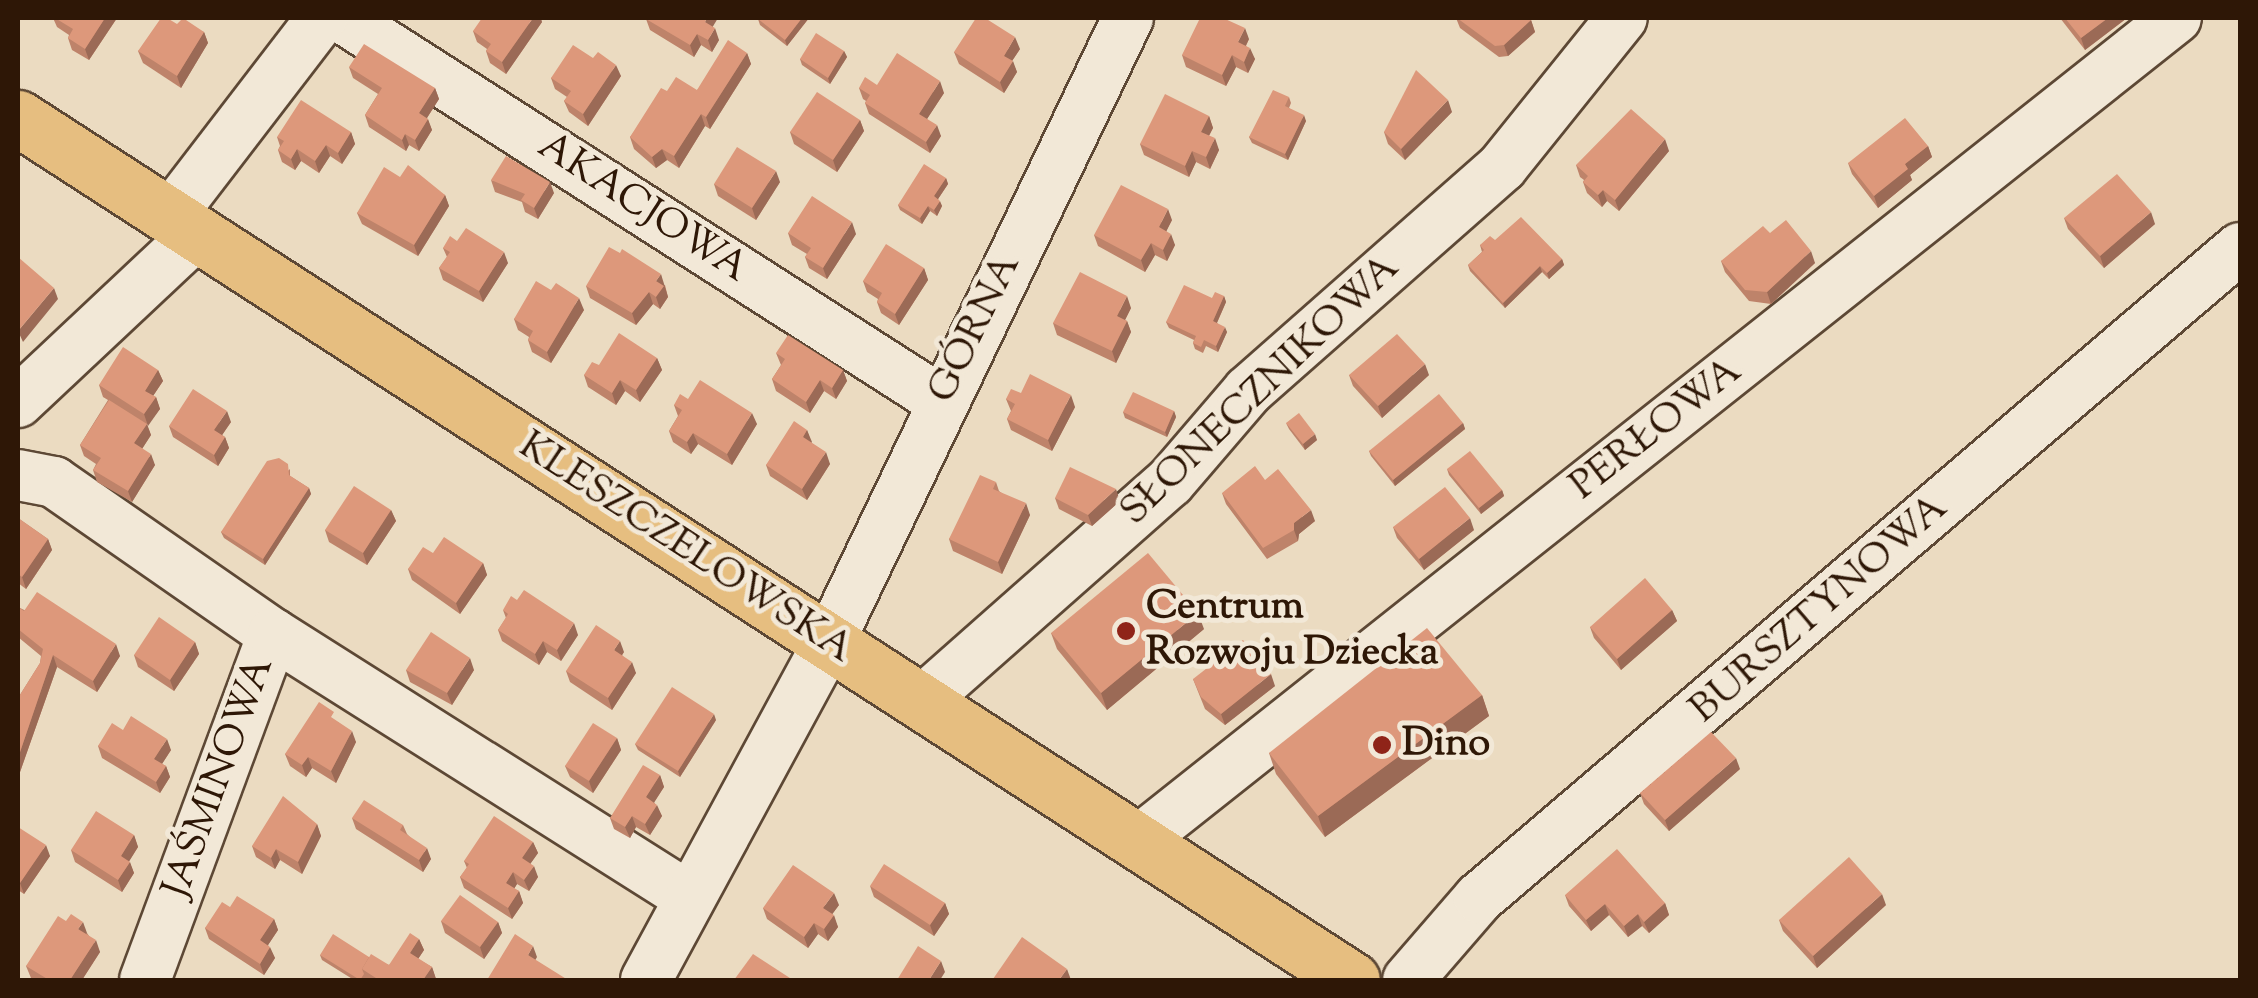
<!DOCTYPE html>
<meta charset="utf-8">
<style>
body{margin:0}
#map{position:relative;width:2258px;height:998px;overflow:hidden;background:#ebdbc1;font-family:"Sorts Mill Goudy",serif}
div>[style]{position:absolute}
.roads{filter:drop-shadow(2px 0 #5d4835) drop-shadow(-2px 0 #5d4835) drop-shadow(0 2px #5d4835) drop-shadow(0 -2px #5d4835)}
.minor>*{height:50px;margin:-25px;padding:0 25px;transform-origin:25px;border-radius:25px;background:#f2e8d7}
.major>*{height:55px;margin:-27.5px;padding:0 27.5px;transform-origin:27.5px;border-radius:27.5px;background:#e6be80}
.wall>*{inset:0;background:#be836a}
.shaded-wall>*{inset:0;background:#9b6a56}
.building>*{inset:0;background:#dd987b}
.dots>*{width:28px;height:28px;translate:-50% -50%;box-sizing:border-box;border:5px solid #f2e8d7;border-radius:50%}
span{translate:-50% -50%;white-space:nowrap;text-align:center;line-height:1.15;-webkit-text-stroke:10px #f2e8d7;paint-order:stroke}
.street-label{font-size:40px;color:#2e1706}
.poi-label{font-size:40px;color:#2e1706;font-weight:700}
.left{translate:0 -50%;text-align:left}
.frame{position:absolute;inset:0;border:20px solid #2e1706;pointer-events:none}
</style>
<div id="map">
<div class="roads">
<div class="minor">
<div style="left:343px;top:18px;width:710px;rotate:32.64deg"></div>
<div style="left:170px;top:216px;width:250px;rotate:-52.5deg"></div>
<div style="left:18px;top:402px;width:247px;rotate:-43.2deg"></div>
<div style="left:18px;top:475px;width:37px;rotate:11deg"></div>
<div style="left:54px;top:482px;width:267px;rotate:34.8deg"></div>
<div style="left:273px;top:634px;width:369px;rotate:110.3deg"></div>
<div style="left:273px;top:634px;width:491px;rotate:32.3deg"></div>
<div style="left:921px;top:702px;width:332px;rotate:-41.5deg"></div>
<div style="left:1170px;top:482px;width:120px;rotate:-49.4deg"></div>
<div style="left:1248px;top:391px;width:339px;rotate:-41.4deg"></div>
<div style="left:1502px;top:167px;width:191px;rotate:-51.2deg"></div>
<div style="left:1137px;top:842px;width:1326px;rotate:-38.42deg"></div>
<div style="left:646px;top:980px;width:384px;rotate:-61.6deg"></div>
<div style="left:829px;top:642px;width:692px;rotate:-64.4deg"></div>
<div style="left:1408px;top:980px;width:108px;rotate:-49.1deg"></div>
<div style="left:1479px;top:898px;width:1001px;rotate:-40.5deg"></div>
</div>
<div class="major">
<div style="left:18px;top:118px;width:1588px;rotate:32.87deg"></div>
</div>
</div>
<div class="wall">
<div style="clip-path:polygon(53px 18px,117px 18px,89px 60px,72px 50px,68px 38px,69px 35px,57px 27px)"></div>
<div style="clip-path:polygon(760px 18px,809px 18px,787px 46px,760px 25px,758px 19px)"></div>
<div style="clip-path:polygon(1456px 18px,1531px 20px,1535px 32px,1508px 56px,1499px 57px,1460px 28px)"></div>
<div style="clip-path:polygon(2060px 18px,2127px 18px,2085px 50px)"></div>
<div style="clip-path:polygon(646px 19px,719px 40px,712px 52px,701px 45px,694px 57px,650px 30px)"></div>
<div style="clip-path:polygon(542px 22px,506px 74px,490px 63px,486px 51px,487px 49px,477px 42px,473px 31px)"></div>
<div style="clip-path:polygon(177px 24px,204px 32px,208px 43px,181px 88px,143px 63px,138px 51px)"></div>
<div style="clip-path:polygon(1249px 39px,1246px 46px,1255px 59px,1248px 73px,1236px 67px,1226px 86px,1186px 67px,1182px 55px)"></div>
<div style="clip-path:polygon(1020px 49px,1012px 61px,1017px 72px,1004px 93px,959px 64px,954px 52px)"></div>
<div style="clip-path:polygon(844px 51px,847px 57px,830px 84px,802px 65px,800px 59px)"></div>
<div style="clip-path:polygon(747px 53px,751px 64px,710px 129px,705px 126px,679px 168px,667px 160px,656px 168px,634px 149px,630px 137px,667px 91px,697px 90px)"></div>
<div style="clip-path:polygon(593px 58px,621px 76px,588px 126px,569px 112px,564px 101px,567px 97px,555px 89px,551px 78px)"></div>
<div style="clip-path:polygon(349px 67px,435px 88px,439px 99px,427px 118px,432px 130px,419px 151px,409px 145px,406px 151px,369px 127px,365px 115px,378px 94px,353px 78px)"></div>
<div style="clip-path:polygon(877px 85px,944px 93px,927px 119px,941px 136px,930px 153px,869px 114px,865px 103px,866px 101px,863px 99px,859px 88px)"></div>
<div style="clip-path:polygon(1289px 97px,1291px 103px,1289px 108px,1306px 121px,1288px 160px,1252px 143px,1249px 137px)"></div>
<div style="clip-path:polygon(1452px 112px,1405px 160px,1388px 144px,1384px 132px)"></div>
<div style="clip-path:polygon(1209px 116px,1213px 128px,1209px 136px,1219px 150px,1210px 169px,1196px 162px,1189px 177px,1144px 155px,1140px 144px)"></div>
<div style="clip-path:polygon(860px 120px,864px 131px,837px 172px,794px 144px,790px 132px)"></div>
<div style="clip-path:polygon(351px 132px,355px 144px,342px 164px,330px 156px,319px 173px,301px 161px,295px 170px,282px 162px,278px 150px,280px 146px,277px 137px)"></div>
<div style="clip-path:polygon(1928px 146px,1932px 157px,1910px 175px,1912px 180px,1878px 208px,1852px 174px,1848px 163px)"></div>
<div style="clip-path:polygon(1669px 151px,1619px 211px,1607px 201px,1602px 207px,1587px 193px,1583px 182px,1584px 180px,1580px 177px,1576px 165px)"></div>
<div style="clip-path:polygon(400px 177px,445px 195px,449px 206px,418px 256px,362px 224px,357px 213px)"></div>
<div style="clip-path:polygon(946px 178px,948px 184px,938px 199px,942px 206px,937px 216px,930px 211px,922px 224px,900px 210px,898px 205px)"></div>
<div style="clip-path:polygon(491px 180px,554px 193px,538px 219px,525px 212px,522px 202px,495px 192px)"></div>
<div style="clip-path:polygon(780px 182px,756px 220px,718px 196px,714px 184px)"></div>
<div style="clip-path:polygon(2064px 218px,2155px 224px,2104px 268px,2068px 229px)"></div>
<div style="clip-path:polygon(1172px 220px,1166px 231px,1175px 245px,1167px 261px,1155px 255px,1145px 272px,1098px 246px,1094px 235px)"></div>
<div style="clip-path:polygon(788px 233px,856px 234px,827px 279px,809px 268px,805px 257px,807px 254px,792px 245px)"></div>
<div style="clip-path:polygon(1770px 233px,1815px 263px,1771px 304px,1749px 301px,1725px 272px,1721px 261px)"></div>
<div style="clip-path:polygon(1495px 240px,1562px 259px,1564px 265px,1549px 279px,1542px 272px,1505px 308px,1470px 271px,1468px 265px,1482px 252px,1480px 245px)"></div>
<div style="clip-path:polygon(457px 241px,508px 263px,483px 302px,443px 280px,439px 268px,447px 257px,443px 248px)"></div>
<div style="clip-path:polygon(924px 268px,928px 280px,899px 325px,881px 313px,877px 302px,878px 299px,867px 292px,863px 281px)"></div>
<div style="clip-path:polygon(665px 285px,668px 297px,660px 309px,653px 304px,636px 325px,590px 298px,586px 286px)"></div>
<div style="clip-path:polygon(551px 290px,584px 310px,551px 363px,532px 352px,528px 340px,529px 337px,518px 330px,514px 319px)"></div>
<div style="clip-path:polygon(1224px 296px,1226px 302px,1217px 323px,1227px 332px,1218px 352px,1206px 346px,1203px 353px,1195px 349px,1193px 343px,1194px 340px,1169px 328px,1166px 322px,1212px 298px)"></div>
<div style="clip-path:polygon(1131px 308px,1125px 320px,1127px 321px,1131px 332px,1116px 363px,1057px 335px,1053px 323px)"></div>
<div style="clip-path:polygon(776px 353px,843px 370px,847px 381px,836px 399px,824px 391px,810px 413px,776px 391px,772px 379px,781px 365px)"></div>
<div style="clip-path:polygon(657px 358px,662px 370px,640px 402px,625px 391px,616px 405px,588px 387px,584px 375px,599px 365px)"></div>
<div style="clip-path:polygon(158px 370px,163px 381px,153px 396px,156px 397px,160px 409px,147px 425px,151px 435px,142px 449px,155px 465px,132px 502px,97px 482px,93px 470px,96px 464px,84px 456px,80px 445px,108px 400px,103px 397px,99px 385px)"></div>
<div style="clip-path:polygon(1349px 375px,1429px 375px,1382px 418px,1353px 386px)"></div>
<div style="clip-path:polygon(1021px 393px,1075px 407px,1052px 451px,1011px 430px,1007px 419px,1011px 411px,1006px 399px)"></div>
<div style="clip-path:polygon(688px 399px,757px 424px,732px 465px,698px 444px,691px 454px,673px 442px,669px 431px,678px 416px,674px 405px)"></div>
<div style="clip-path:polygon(1174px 411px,1176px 417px,1167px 437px,1125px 418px,1123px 412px)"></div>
<div style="clip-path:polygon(231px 422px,222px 435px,225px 437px,229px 448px,218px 466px,173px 437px,169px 426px)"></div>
<div style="clip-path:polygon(1286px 423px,1317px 440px,1305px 450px,1289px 429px)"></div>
<div style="clip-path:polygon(1463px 423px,1465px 429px,1395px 486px,1371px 456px,1369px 451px)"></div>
<div style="clip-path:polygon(807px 430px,811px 443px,830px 464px,807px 500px,770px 476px,766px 465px)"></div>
<div style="clip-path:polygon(290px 469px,290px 476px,309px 488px,311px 494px,265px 565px,224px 538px,221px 532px)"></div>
<div style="clip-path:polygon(1447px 469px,1502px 490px,1504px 496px,1481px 514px,1449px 475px)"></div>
<div style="clip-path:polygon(996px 482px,999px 491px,1030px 515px,1002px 574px,953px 551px,949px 539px)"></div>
<div style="clip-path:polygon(1222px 493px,1315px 521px,1299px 534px,1298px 541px,1267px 559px,1226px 504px)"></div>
<div style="clip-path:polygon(1055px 498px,1120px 501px,1092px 526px,1059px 509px)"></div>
<div style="clip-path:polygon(391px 510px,396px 521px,367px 565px,329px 542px,325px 530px)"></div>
<div style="clip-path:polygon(18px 518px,48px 539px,52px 550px,26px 589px,18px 583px)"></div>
<div style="clip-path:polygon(1393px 527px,1474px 530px,1424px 570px,1397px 538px)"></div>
<div style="clip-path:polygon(433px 553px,483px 563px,487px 575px,460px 614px,412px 580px,408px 569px)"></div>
<div style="clip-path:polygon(18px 607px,120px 656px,97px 692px,57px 667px,20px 772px,18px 770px,18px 698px,40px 663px,41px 656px,18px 637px)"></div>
<div style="clip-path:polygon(503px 610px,578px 635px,561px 661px,547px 652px,539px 665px,502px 641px,498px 630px,506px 618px)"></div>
<div style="clip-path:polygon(1672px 610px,1677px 621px,1621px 670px,1594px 638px,1590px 627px)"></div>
<div style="clip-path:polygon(1204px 629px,1107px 710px,1057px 649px,1051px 633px)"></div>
<div style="clip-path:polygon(195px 642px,199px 654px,174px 691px,138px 667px,134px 655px)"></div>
<div style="clip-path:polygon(624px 652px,622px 655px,636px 673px,612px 710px,570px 682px,566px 671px)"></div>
<div style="clip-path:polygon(406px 670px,474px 670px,452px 705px,410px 682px)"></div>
<div style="clip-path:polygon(1193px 679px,1275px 686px,1225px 725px,1205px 709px)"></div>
<div style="clip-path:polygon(1482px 695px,1489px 716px,1325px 837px,1276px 774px,1269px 753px)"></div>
<div style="clip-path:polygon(716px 720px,680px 777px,638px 750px,635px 744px)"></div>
<div style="clip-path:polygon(338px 722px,356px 742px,336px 783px,312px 768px,306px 777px,290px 766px,285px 754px)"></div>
<div style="clip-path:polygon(123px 730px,171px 750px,162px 764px,166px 766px,170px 777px,160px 793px,102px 758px,98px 746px)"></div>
<div style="clip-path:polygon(617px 738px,621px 750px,593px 793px,570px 777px,565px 766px)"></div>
<div style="clip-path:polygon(1740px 769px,1669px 831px,1644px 804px,1640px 793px)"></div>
<div style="clip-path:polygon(660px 775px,664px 787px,654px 802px,662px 816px,650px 835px,636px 827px,630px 838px,614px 829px,610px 818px)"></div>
<div style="clip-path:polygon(352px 818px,403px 825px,407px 834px,431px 859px,423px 872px,356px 829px)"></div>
<div style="clip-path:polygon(317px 824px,321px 836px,302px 874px,280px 860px,275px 869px,256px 857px,252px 846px)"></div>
<div style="clip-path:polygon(18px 827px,50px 856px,24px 894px,18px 890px)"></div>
<div style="clip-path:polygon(134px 835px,138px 847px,129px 861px,134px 873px,122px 892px,75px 862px,71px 850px)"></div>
<div style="clip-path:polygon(533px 842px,538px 853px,530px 864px,538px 877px,529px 891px,517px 884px,514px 889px,519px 891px,523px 903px,512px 919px,464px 888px,460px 877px,467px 868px,464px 861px)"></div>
<div style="clip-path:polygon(870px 886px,945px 903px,949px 914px,934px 936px,874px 897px)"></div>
<div style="clip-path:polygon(1565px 895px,1665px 903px,1669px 915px,1649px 933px,1642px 926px,1628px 937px,1609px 915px,1591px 931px,1569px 906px)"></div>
<div style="clip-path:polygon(839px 905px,832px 914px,838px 927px,828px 941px,818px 934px,808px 948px,767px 919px,763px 908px)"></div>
<div style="clip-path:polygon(1886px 905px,1817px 968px,1783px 931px,1779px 920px)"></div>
<div style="clip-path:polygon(230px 907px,274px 919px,278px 930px,268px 945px,275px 958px,264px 975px,209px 939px,205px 928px)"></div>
<div style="clip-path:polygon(441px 921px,498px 922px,502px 933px,484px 959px,445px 933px)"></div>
<div style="clip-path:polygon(87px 933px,100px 952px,82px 980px,35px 980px,31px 978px,26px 966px)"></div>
<div style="clip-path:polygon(419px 939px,424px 950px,418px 959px,432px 967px,436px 979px,434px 980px,354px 980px,322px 960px,320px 955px,369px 957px,389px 965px)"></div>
</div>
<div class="shaded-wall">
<div style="clip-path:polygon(105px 18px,117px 18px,89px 60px,85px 49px)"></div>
<div style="clip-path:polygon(533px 18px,541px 18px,542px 22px,506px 74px,502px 62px)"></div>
<div style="clip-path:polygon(707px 18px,718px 18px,709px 33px,705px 22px)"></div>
<div style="clip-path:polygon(802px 18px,809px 18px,787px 46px,785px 40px)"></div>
<div style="clip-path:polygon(2108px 18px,2127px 18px,2085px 50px,2081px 38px)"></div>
<div style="clip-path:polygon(1531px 20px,1535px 32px,1508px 56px,1504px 45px)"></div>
<div style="clip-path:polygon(715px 28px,719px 40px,712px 52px,708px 40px)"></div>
<div style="clip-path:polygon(1245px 28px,1249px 39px,1242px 53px,1238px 42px)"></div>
<div style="clip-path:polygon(204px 32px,208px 43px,181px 88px,177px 76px)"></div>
<div style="clip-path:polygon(697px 34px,701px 45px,694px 57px,690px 45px)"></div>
<div style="clip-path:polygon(1015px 37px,1020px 49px,1008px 67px,1004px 56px)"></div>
<div style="clip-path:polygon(1250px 48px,1255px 59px,1248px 73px,1244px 62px)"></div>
<div style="clip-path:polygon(844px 51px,847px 57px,830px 84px,828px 78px)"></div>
<div style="clip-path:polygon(747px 53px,751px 64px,710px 129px,706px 117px)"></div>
<div style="clip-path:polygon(1232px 55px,1236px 67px,1226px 86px,1222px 75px)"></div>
<div style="clip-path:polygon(1013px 61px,1017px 72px,1004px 93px,1000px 82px)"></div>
<div style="clip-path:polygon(616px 65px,621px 76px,588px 126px,583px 114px)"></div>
<div style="clip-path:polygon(940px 81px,944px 93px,923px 125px,919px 114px)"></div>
<div style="clip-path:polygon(435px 88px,439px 99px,423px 124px,419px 113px)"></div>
<div style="clip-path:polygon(1448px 100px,1452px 112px,1405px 160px,1401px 149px)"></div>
<div style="clip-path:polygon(701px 114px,705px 126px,679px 168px,674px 156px)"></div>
<div style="clip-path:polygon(1304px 115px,1306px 121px,1288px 160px,1285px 154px)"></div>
<div style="clip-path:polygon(1209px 116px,1213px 128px,1205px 143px,1201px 132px)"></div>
<div style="clip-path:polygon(428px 119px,432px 130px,419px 151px,415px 140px)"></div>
<div style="clip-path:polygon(860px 120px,864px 131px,837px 172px,833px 160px)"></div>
<div style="clip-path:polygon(937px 125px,941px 136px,930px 153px,926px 142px)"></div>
<div style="clip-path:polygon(351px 132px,355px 144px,342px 164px,338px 153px)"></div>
<div style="clip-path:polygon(405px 134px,409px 145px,406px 151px,402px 140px)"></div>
<div style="clip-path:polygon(1215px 138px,1219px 150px,1210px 169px,1206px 157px)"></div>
<div style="clip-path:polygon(1665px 139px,1669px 151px,1619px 211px,1615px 200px)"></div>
<div style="clip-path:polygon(326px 145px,330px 156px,319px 173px,315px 161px)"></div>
<div style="clip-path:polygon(1928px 146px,1932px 157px,1910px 175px,1912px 180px,1878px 208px,1874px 196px,1905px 164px)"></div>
<div style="clip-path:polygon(297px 149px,301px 161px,295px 170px,291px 159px)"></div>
<div style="clip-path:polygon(662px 149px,667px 160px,656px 168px,652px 157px)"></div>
<div style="clip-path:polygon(1192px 151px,1196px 162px,1189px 177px,1185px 166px)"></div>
<div style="clip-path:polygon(776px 171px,780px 182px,756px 220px,752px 208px)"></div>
<div style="clip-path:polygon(946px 178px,948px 184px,936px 202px,934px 196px)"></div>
<div style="clip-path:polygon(550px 182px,554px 193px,538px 219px,534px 208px)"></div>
<div style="clip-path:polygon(1603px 190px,1607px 201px,1602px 207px,1598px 195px)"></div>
<div style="clip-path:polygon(445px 195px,449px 206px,418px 256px,414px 245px)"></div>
<div style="clip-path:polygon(940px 201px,942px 206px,937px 216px,934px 210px)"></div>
<div style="clip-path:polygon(928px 206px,930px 211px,922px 224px,920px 218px)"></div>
<div style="clip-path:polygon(1168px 209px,1172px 220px,1163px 238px,1159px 227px)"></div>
<div style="clip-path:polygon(2151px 212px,2155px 224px,2104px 268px,2100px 256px)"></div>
<div style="clip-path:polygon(852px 222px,856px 234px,827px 279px,823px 268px)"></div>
<div style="clip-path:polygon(1171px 234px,1175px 245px,1167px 261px,1163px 250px)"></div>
<div style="clip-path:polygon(1151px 243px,1155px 255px,1145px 272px,1141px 260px)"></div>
<div style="clip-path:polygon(1811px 251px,1815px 263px,1771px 304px,1767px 292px)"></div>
<div style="clip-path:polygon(504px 252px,508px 263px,483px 302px,479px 291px)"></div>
<div style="clip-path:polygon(1562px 259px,1564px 265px,1549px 279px,1547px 273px)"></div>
<div style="clip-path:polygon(1540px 266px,1542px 272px,1505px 308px,1503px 303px)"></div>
<div style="clip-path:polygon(924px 268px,928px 280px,899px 325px,895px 314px)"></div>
<div style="clip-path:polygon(661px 274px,668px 297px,660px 309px,656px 297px,656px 281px)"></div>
<div style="clip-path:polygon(54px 288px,58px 299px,23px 342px,18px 331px)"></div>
<div style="clip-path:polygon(649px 292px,653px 304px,636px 325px,632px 313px)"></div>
<div style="clip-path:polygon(1127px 296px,1131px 308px,1121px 328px,1117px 316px)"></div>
<div style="clip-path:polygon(1224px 296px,1226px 302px,1215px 327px,1213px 321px)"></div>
<div style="clip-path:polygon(579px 298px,584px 310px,551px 363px,547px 352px)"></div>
<div style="clip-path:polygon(1127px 321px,1131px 332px,1116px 363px,1112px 351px)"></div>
<div style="clip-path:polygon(1225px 327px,1227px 332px,1218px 352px,1216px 346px)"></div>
<div style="clip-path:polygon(657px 358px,662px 370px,640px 402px,636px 390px)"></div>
<div style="clip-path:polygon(1425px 364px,1429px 375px,1382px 418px,1378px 406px)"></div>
<div style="clip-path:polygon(158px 370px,163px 381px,149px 402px,145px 391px)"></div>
<div style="clip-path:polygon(843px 370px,847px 381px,836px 399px,832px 388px)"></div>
<div style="clip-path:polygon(620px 380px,625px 391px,616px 405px,612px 393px)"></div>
<div style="clip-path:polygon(820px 380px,824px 391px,810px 413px,806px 402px)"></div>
<div style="clip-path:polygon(1071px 395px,1075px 407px,1052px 451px,1048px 440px)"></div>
<div style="clip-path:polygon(156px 397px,160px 409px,148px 426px,144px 414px)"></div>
<div style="clip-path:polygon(227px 411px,231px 422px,218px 441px,214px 430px)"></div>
<div style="clip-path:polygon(1174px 411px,1176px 417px,1167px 437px,1165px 432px)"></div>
<div style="clip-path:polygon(752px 413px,757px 424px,732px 465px,727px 454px)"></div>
<div style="clip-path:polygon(1463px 423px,1465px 429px,1395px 486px,1393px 480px)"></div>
<div style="clip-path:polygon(147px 424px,151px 435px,138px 455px,134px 443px)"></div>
<div style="clip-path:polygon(807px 430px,812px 442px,807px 449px,803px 437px)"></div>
<div style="clip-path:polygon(693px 433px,698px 444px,691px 454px,687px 442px)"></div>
<div style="clip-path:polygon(1315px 434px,1317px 440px,1305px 450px,1303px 444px)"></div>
<div style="clip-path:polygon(225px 437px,229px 448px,218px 466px,214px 455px)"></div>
<div style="clip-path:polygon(826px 452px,830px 464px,807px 500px,802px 489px)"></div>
<div style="clip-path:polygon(151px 454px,155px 465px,132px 502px,128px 491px)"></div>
<div style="clip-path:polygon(309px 488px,311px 494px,265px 565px,263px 559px)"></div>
<div style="clip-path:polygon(1116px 489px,1120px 501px,1092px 526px,1088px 515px)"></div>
<div style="clip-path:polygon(1502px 490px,1504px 496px,1481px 514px,1479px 508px)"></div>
<div style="clip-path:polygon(1026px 503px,1030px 515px,1002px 574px,998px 562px)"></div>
<div style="clip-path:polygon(391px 510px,396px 521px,367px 565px,363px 553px)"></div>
<div style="clip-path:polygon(1311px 510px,1315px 521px,1299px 534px,1298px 541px,1294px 530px,1294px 523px)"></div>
<div style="clip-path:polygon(1470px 518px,1474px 530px,1424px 570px,1419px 559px)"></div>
<div style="clip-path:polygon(48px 539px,52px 550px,26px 589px,22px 577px)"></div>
<div style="clip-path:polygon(483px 563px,487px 575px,460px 614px,456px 603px)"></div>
<div style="clip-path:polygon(1672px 610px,1677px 621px,1621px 670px,1617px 659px)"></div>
<div style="clip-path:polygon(1198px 613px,1204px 629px,1107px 710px,1101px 693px)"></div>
<div style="clip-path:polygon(574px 623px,578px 635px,561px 661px,557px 650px)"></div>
<div style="clip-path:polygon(543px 641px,547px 652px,539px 665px,535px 654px)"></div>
<div style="clip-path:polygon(620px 641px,624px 652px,618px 661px,614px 650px)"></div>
<div style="clip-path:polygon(195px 642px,199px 654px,174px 691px,170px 680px)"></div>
<div style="clip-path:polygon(116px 644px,120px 656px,97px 692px,93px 681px)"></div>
<div style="clip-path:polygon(53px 655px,57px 667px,20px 772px,18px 764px,18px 758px)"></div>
<div style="clip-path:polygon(470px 658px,474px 670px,452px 705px,447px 693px)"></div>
<div style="clip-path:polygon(632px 662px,636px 673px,612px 710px,608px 698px)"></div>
<div style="clip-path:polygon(1271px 674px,1275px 686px,1225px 725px,1221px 714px)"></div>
<div style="clip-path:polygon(1482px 695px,1489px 716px,1325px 837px,1318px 816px)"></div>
<div style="clip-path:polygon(714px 714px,716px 720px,680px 777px,678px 771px)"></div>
<div style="clip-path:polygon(352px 731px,356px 742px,336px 783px,331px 771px)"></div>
<div style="clip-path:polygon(617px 738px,621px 750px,593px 793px,589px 781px)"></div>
<div style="clip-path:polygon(167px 739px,171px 750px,158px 770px,154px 759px)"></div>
<div style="clip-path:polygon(308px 757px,312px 768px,306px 777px,302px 765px)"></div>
<div style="clip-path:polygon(1736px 758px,1740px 769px,1669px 831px,1665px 820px)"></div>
<div style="clip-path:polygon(166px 766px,170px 777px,160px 793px,156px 782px)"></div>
<div style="clip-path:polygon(660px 775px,664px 787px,650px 809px,646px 797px)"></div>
<div style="clip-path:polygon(657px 805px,662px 816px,650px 835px,645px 824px)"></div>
<div style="clip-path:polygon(632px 816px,636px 827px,630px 838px,625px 827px)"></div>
<div style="clip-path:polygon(317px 824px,321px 836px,302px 874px,298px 862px)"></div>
<div style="clip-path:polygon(134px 835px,138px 847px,125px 868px,121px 856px)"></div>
<div style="clip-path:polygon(533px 842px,538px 853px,526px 870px,522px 858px)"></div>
<div style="clip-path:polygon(46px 845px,50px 856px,24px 894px,20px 883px)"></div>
<div style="clip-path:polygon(427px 848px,431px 859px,423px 872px,419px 860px)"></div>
<div style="clip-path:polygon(276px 849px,280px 860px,275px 869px,271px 858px)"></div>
<div style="clip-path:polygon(130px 862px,134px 873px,122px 892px,118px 880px)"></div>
<div style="clip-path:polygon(534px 866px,538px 877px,529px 891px,524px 880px)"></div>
<div style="clip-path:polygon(513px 872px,517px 884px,510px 895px,506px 883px)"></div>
<div style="clip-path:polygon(519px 891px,523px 903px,512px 919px,508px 908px)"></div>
<div style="clip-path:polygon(834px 893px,839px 905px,828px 920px,823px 908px)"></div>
<div style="clip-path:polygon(1882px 894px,1886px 905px,1817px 968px,1813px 956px)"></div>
<div style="clip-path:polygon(945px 903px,949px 914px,934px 936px,930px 925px)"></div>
<div style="clip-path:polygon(1665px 903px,1669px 915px,1649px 933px,1644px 922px)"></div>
<div style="clip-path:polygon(1605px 904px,1609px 915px,1591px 931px,1586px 920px)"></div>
<div style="clip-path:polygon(1638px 914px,1642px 926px,1628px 937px,1624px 926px)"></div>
<div style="clip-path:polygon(834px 915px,838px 927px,828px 941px,824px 929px)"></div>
<div style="clip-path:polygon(274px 919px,278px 930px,264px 951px,260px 940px)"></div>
<div style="clip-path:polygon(83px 922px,87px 933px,82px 940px,78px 929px)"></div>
<div style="clip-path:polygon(498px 922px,502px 933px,484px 959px,480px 947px)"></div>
<div style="clip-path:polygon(814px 923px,818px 934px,808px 948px,804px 937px)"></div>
<div style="clip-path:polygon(419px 939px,424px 950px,414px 965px,410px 953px)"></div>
<div style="clip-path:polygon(96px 940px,100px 952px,82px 980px,70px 980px)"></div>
<div style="clip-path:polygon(533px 946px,537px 957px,532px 966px,528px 955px)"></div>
<div style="clip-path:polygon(270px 947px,275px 958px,264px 975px,260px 964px)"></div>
<div style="clip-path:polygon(941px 961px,945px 972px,940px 980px,929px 980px)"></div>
<div style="clip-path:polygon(432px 967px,436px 979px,434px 980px,423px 980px)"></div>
<div style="clip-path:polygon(1067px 969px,1071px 980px,1059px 980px)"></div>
</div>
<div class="building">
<div style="clip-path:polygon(55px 18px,105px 18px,85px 49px,68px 38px,73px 29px)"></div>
<div style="clip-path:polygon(161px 18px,167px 18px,177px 24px,183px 18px,204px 32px,177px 76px,138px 51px)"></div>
<div style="clip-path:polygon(482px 18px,533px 18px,502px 62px,486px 51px,491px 44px,473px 31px)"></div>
<div style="clip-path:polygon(647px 18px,707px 18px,705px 22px,715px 28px,708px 40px,697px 34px,690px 45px,646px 19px)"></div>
<div style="clip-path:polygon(760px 18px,802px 18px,785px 40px,758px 19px)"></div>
<div style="clip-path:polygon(976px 18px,985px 18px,1015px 37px,1004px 56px,1013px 61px,1000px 82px,954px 52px)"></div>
<div style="clip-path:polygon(1200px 18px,1223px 18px,1245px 28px,1238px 42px,1250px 48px,1244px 62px,1232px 55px,1222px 75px,1182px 55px)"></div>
<div style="clip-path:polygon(1457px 18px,1527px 18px,1531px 20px,1504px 45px,1495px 46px)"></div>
<div style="clip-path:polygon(2065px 18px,2108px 18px,2081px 38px)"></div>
<div style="clip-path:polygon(816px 33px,844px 51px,828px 78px,800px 59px)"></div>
<div style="clip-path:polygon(728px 40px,747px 53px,706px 117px,701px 114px,674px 156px,662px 149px,652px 157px,630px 137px,661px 88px,667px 91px,676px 77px,697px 90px)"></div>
<div style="clip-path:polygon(364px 44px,435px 88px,419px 113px,428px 119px,415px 140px,405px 134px,402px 140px,365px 115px,382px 88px,349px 67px)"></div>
<div style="clip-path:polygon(573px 45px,593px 58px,598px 52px,616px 65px,583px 114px,564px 101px,571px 91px,551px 78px)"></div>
<div style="clip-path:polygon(897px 53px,940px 81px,919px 114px,937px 125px,926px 142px,865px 103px,870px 95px,859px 88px,865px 77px,877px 85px)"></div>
<div style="clip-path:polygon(1416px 70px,1448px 100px,1401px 149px,1384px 132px)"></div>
<div style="clip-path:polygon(1273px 90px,1289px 97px,1285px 106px,1304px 115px,1285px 154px,1249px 137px)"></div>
<div style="clip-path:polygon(817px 92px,860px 120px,833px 160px,790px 132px)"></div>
<div style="clip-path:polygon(1165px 94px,1209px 116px,1201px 132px,1215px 138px,1206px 157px,1192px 151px,1185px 166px,1140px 144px)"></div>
<div style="clip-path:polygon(301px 100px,351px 132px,338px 153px,326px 145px,315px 161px,297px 149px,291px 159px,278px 150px,284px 141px,277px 137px)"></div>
<div style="clip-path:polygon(1631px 109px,1665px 139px,1615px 200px,1603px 190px,1598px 195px,1583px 182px,1588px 176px,1576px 165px)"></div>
<div style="clip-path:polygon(1905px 118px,1928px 146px,1905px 164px,1908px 169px,1874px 196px,1848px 163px)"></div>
<div style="clip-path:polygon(737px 147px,776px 171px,752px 208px,714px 184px)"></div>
<div style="clip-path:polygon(506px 156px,550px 182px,534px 208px,521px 200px,525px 194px,491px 180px)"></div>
<div style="clip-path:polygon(924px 164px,946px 178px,934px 196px,940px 201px,934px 210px,928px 206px,920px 218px,898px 205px)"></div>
<div style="clip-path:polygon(408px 165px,445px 195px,414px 245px,357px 213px,384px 167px,400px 177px)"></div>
<div style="clip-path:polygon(2117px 174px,2151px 212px,2100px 256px,2064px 218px)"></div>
<div style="clip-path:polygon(1121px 185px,1168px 209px,1159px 227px,1171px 234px,1163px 250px,1151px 243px,1141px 260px,1094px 235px)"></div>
<div style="clip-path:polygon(812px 196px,852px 222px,823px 268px,805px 257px,811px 248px,788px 233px)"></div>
<div style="clip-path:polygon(1521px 217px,1562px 259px,1547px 273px,1540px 266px,1503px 303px,1468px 265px,1484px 250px,1480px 245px,1490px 236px,1495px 240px)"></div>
<div style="clip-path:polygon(1786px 220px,1811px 251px,1767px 292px,1745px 290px,1721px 261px,1763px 226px,1770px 233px)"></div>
<div style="clip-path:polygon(466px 228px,504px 252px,479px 291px,439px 268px,450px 252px,443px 248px,450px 236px,457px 241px)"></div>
<div style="clip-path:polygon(886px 244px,924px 268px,895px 314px,877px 302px,882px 293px,863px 281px)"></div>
<div style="clip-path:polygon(609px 247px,620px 253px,622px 249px,661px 274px,656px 281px,664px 286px,656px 297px,649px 292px,632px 313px,586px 286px)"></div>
<div style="clip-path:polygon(18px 257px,54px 288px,18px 331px)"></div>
<div style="clip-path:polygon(1080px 272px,1127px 296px,1117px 316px,1127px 321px,1112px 351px,1053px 323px)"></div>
<div style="clip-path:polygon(536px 281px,551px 290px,556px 283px,579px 298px,547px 352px,528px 340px,533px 331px,514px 319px)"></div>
<div style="clip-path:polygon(1184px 285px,1212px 298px,1215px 292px,1224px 296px,1213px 321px,1225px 327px,1216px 346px,1204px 340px,1201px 347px,1193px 343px,1196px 336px,1166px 322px)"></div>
<div style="clip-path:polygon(619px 333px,657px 358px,636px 390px,620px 380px,612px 393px,584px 375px,592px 362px,599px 365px)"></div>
<div style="clip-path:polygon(1397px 334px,1425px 364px,1378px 406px,1349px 375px)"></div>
<div style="clip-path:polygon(788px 335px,843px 370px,832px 388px,820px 380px,806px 402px,772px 379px,785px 359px,776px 353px)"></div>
<div style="clip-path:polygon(123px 347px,158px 370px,145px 391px,156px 397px,144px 414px,99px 385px)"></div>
<div style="clip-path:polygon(1030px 374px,1071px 395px,1048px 440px,1007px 419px,1015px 404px,1006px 399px,1011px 389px,1021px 393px)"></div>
<div style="clip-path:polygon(700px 380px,752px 413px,727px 454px,693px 433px,687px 442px,669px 431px,682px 410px,674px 405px,680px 394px,688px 399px)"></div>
<div style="clip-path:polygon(193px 389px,227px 411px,214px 430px,225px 437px,214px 455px,169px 426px)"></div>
<div style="clip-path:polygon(1133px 392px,1174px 411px,1165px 432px,1123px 412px)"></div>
<div style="clip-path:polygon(1439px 394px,1463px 423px,1393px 480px,1369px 451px)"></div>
<div style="clip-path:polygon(109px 400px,147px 424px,134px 443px,151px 454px,128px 491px,93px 470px,101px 458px,80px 445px)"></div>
<div style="clip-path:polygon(1299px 413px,1315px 434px,1303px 444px,1286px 423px)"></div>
<div style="clip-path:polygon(794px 421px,807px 430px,803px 437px,826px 452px,802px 489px,766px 465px)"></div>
<div style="clip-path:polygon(1470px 451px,1502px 490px,1479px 508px,1447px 469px)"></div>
<div style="clip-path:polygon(279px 458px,288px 464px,289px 475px,309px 488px,263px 559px,221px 532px,267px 461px)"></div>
<div style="clip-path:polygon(1255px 466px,1265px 480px,1278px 469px,1311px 510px,1294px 523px,1294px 530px,1263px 548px,1222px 493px)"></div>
<div style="clip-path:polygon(1070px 467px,1116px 489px,1088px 515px,1055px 498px)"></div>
<div style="clip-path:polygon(980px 475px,996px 482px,993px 489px,1026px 503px,998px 562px,949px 539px)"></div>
<div style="clip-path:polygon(354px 486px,391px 510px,363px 553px,325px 530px)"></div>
<div style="clip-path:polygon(1445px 487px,1470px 518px,1419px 559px,1393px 527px)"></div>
<div style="clip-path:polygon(18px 518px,48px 539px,22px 577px,18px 574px)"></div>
<div style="clip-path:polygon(444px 537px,483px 563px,456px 603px,408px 569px,423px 547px,433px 553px)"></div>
<div style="clip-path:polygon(1148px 553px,1198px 613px,1101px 693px,1051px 633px)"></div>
<div style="clip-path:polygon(1645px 578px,1672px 610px,1617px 659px,1590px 627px)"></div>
<div style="clip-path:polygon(524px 590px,574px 623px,557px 650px,543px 641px,535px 654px,498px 630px,508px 614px,503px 610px,511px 596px,517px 600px)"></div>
<div style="clip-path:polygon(37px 592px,116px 644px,93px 681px,53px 655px,18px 758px,18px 698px,40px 663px,43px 649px,18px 629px,18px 607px,24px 611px)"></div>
<div style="clip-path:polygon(159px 617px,195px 642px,170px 680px,134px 655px)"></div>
<div style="clip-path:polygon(596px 625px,620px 641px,614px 650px,632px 662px,608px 698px,566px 671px)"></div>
<div style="clip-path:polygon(1427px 628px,1482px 695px,1318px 816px,1269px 753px)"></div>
<div style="clip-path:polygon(431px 632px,470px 658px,447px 693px,406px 670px)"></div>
<div style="clip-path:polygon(1243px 640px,1271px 674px,1221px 714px,1201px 697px,1193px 679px)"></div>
<div style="clip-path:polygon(672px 687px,714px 714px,678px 771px,635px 744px)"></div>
<div style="clip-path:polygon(319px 702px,334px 712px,331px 717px,352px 731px,331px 771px,308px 757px,302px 765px,285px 754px)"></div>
<div style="clip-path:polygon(131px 716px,167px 739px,154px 759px,166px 766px,156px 782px,98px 746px,112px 723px,123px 730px)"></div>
<div style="clip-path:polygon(593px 723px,617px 738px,589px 781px,565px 766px)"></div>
<div style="clip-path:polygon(1711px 732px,1736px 758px,1665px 820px,1640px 793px)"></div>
<div style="clip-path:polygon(643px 765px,660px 775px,646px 797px,657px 805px,645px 824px,632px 816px,625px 827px,610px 818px)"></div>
<div style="clip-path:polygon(283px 796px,317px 824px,298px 862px,276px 849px,271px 858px,252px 846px)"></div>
<div style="clip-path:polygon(364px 800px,403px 825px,400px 830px,427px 848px,419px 860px,352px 818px)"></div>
<div style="clip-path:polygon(96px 811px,134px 835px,121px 856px,130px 862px,118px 880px,71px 850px)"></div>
<div style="clip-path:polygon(494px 816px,533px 842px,522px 858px,534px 866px,524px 880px,513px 872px,506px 883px,519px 891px,508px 908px,460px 877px,469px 864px,464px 861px)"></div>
<div style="clip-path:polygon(18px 827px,46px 845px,20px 883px,18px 881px)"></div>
<div style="clip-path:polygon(1617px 849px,1665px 903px,1644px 922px,1638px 914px,1624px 926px,1605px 904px,1586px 920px,1565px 895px)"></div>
<div style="clip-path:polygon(1849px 857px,1882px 894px,1813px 956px,1779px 920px)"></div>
<div style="clip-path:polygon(884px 864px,945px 903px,930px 925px,870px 886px)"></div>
<div style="clip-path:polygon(793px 865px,834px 893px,823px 908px,834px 915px,824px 929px,814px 923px,804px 937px,763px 908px)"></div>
<div style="clip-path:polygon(460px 895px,498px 922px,480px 947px,441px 921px)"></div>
<div style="clip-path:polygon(237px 896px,274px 919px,260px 940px,270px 947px,260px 964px,205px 928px,222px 902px,230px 907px)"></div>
<div style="clip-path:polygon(71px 914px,83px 922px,78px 929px,96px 940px,70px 980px,49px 980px,26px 966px,58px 916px,66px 921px)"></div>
<div style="clip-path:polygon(410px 933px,419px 939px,410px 953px,432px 967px,423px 980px,379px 980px,362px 969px,371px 954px,389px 965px)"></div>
<div style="clip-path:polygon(333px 934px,369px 957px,362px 969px,364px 974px,360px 980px,320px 955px)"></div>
<div style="clip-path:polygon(515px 934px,533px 946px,528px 955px,568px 980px,487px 980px)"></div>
<div style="clip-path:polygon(1022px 937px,1067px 969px,1059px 980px,996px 980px,993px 979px)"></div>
<div style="clip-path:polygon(918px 946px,941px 961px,929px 980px,897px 980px)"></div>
<div style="clip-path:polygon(753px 954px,793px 980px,734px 980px)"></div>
</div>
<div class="dots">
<div style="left:1126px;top:631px;background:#8f2418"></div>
<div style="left:1382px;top:745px;background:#8f2418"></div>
</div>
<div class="street-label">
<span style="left:642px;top:209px;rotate:33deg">AKACJOWA</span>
<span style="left:976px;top:329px;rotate:-64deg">GÓRNA</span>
<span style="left:1261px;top:391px;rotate:-44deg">SŁONECZNIKOWA</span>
<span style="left:1657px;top:430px;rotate:-38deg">PERŁOWA</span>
<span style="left:685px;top:549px;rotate:33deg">KLESZCZELOWSKA</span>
<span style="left:1820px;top:610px;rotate:-41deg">BURSZTYNOWA</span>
<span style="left:220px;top:778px;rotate:-70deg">JAŚMINOWA</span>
</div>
<div class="poi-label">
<span class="left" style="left:1146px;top:631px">Centrum<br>Rozwoju Dziecka</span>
<span class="left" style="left:1402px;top:745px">Dino</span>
</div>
<div class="frame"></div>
</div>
